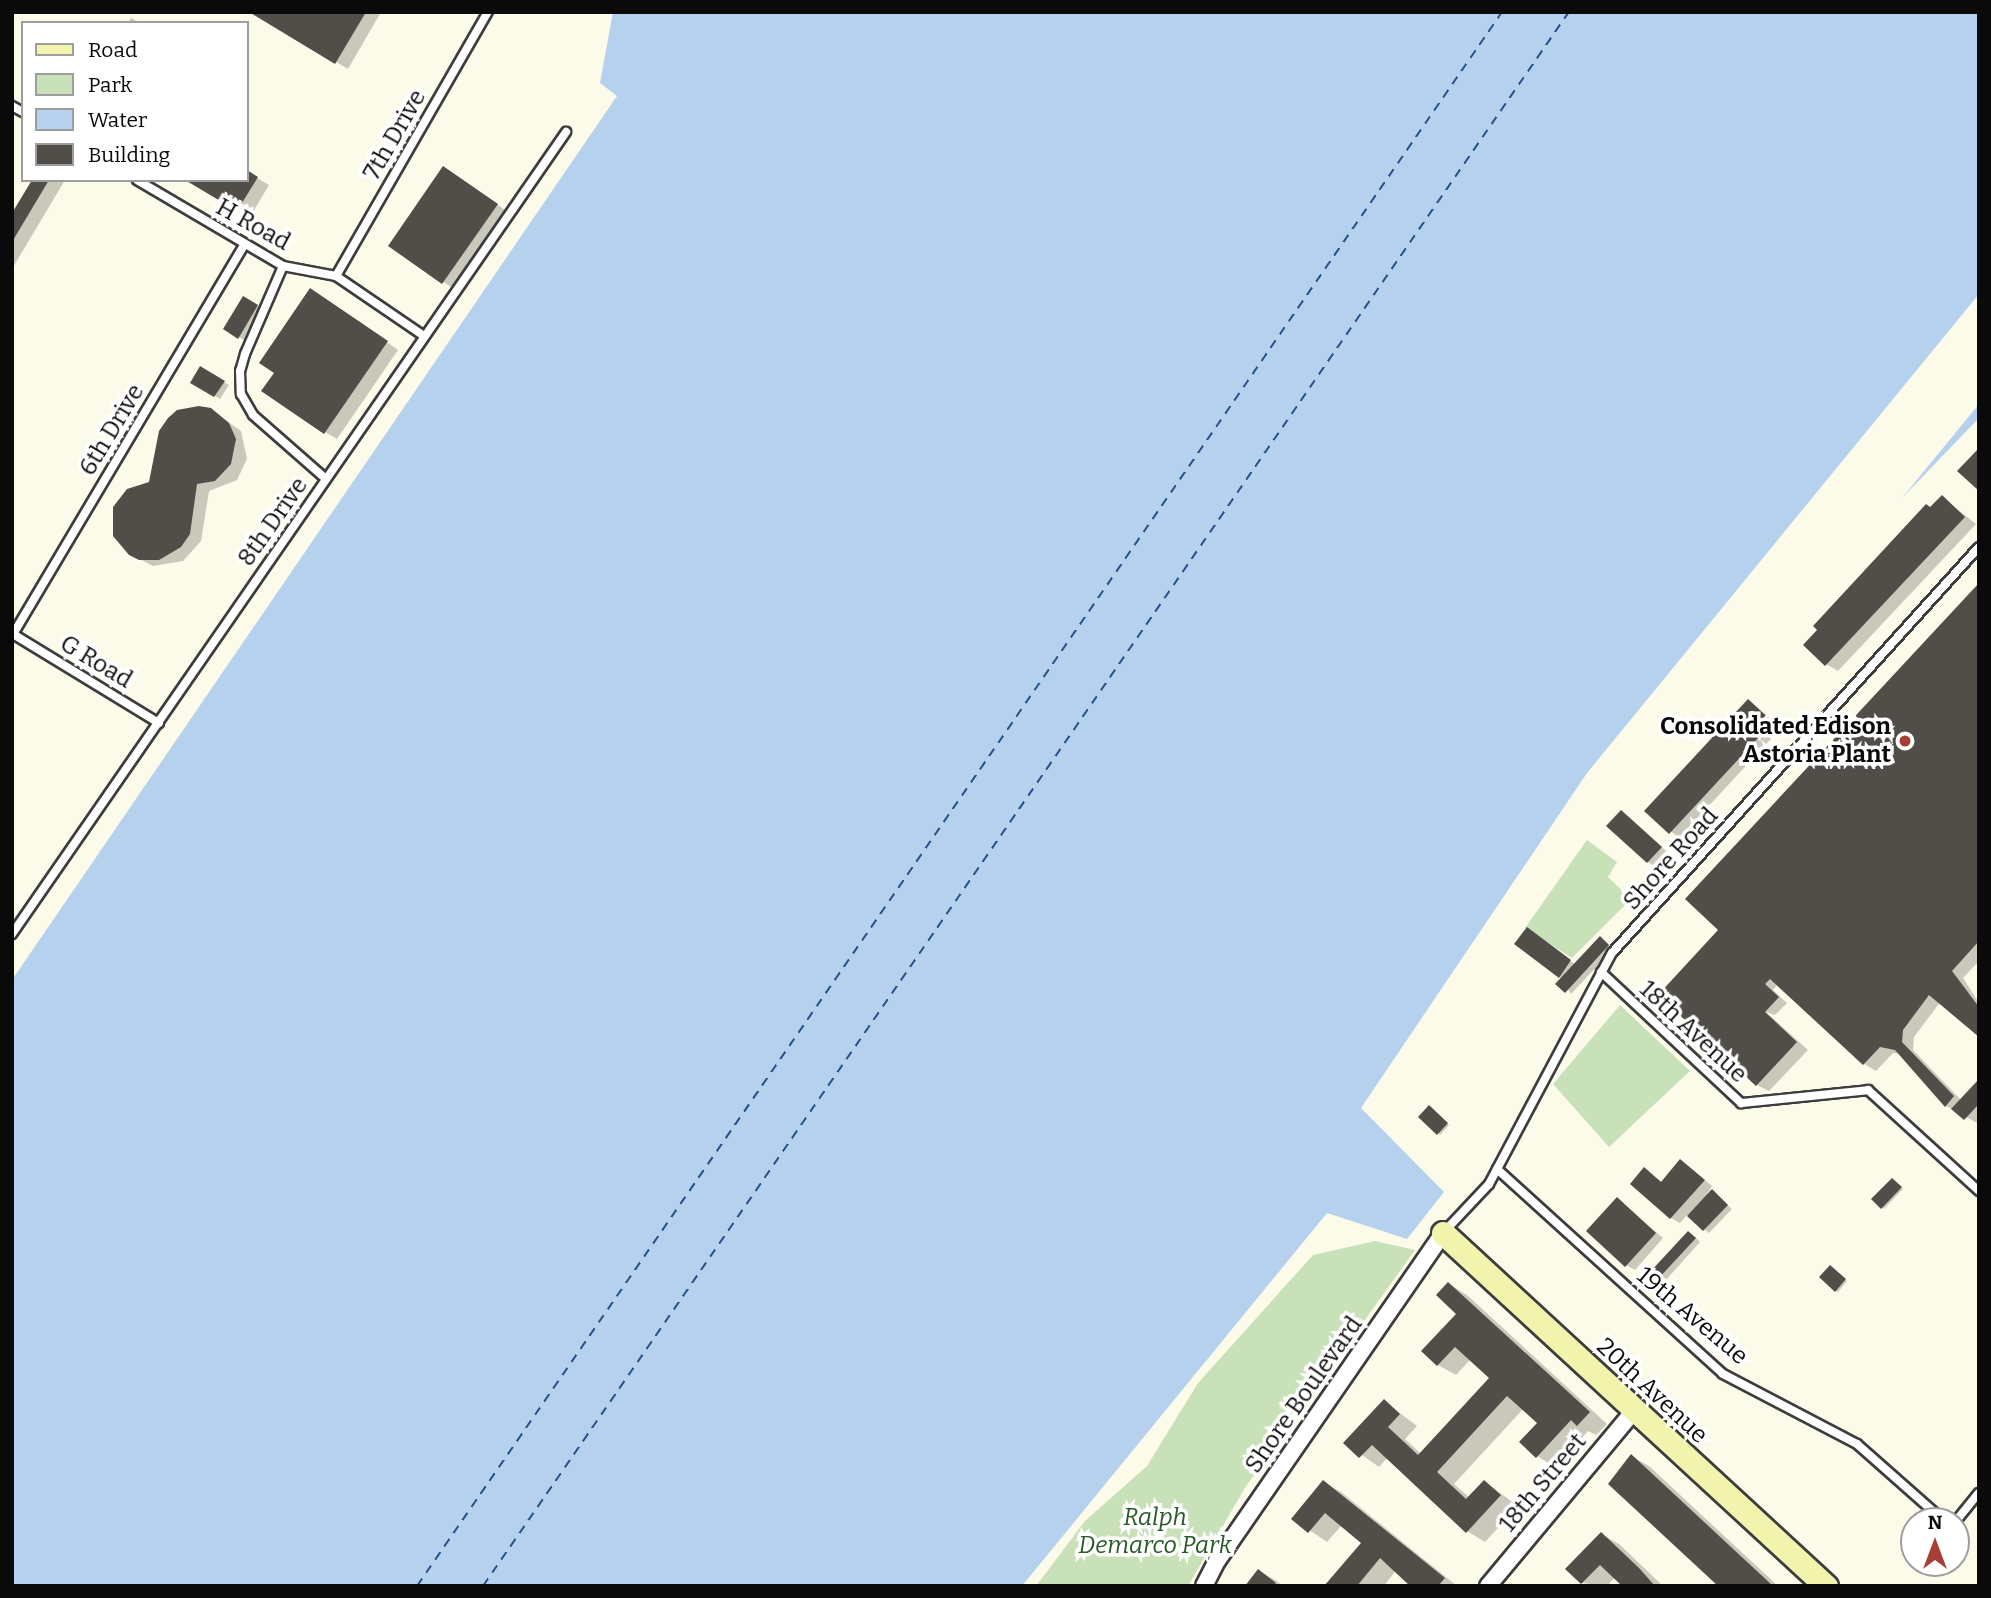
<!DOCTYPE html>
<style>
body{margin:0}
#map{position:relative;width:1991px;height:1598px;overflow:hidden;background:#fcfbea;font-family:Bitter,serif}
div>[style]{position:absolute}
.green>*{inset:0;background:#c8e1b9}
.water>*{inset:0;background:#b5d1ed}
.shadow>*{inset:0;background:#0003}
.ferry>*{height:2px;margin-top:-1px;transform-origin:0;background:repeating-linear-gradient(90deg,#255189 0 9px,transparent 0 16px)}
.building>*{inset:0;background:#514d48}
.roads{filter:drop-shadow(2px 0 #3d3d3d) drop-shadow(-2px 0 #3d3d3d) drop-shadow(0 2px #3d3d3d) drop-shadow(0 -2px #3d3d3d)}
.lane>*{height:8px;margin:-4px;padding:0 4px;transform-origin:4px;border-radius:4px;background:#fff}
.street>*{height:16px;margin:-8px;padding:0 8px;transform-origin:8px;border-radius:8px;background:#fff}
.secondary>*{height:23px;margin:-11.5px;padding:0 11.5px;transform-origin:11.5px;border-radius:11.5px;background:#f2f4ad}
.dots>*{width:19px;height:19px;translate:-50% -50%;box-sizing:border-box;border:4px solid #fff;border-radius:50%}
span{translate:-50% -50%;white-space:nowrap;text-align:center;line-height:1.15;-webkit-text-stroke:7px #fff;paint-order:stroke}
.street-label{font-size:24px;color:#0a0a0a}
.poi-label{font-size:24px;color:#0a0a0a;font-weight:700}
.right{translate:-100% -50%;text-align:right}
.park-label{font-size:24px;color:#285824;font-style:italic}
.frame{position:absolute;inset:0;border:14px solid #0a0a0a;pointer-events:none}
.legend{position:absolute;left:21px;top:21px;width:228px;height:161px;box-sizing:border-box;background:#fff;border:2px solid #9d9d9d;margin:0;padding:9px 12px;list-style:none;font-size:21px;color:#0a0a0a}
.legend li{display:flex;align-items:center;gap:14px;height:35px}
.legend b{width:35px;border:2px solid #9d9d9d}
.north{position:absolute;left:1900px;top:1507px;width:70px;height:70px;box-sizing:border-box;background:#fff;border:2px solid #9d9d9d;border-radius:50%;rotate:0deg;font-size:19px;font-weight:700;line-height:28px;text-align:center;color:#0a0a0a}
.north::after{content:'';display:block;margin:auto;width:24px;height:32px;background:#a63f36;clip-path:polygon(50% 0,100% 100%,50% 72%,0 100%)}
</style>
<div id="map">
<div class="green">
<div style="clip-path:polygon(1587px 840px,1617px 862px,1608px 877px,1631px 899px,1572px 958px,1525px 928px)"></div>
<div style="clip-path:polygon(1620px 1005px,1690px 1071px,1609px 1147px,1553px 1084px)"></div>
<div style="clip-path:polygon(1375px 1241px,1415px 1250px,1246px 1486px,1188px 1586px,1036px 1586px,1085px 1521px,1147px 1466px,1198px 1383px,1313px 1255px)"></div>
</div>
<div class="water">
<div style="clip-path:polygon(613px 12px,1979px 12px,1979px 294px,1587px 773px,1361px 1108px,1444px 1192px,1407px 1239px,1327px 1213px,1022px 1586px,12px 1586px,12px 980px,617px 96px,600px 83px)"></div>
<div style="clip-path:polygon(1979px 404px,1979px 418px,1902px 498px)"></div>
</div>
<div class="shadow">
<div style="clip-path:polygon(252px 12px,381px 12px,348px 69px)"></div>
<div style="clip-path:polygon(131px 18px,140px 23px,128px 23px)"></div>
<div style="clip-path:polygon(247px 172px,269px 185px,250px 217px,189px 180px,247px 180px)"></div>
<div style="clip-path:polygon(455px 175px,508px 212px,455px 289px,443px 282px)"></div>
<div style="clip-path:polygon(34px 180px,65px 180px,12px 269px,12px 216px)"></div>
<div style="clip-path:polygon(322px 297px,398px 350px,337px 439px,325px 432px)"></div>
<div style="clip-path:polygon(244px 298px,263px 310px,244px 340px,225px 329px)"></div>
<div style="clip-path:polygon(200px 368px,229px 385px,220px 399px,192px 382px)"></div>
<div style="clip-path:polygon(211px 410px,241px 431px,247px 459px,237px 480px,209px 491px,201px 541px,183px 561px,153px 566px,130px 554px,150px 483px)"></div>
<div style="clip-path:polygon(1942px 497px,1976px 524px,1838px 671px,1826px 664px)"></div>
<div style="clip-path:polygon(1979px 585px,1979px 961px,1963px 978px,1979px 1003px,1979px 1032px,1941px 1001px,1914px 1037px,1913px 1050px,1961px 1100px,1979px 1082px,1979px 1124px,1946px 1106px,1901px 1054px,1893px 1053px,1876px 1071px,1864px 1064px,1778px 984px,1773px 990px,1787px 1003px,1775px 1015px,1766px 1012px,1808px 1050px,1769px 1091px,1757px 1085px,1718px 933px)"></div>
<div style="clip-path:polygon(1748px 701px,1781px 728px,1679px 838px,1647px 811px)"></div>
<div style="clip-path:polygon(1627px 815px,1666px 851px,1653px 865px,1648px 862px)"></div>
<div style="clip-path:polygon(1532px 932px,1576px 965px,1605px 941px,1613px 949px,1571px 994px)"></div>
<div style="clip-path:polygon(1431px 1108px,1449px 1125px,1440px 1135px,1438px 1133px)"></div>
<div style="clip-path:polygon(1681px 1161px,1712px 1186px,1703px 1201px,1712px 1192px,1732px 1209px,1709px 1233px,1687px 1215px,1680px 1223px,1671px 1218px,1632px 1184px,1644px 1169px,1662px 1182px)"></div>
<div style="clip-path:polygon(1894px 1181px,1903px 1189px,1884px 1209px,1874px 1199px)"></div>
<div style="clip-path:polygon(1617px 1199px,1663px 1238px,1635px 1270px,1626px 1265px)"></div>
<div style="clip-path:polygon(1694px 1236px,1700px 1242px,1665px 1281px,1659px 1278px)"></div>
<div style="clip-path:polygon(1833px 1269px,1847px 1281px,1838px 1292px,1836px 1291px)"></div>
<div style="clip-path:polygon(1449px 1284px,1467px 1295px,1607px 1424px,1596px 1435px,1588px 1431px,1555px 1467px,1537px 1456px,1540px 1423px,1524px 1408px,1454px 1484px,1470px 1498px,1485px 1482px,1518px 1506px,1485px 1542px,1467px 1531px,1388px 1457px,1379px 1467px,1345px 1443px,1384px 1401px,1417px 1426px,1405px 1439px,1421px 1454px,1491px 1378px,1471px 1359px,1456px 1375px,1438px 1365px,1458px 1314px)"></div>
<div style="clip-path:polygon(1631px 1456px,1649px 1466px,1778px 1586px,1721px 1586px)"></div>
<div style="clip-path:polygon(1323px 1482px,1341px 1492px,1457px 1586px,1412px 1586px,1397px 1569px,1384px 1586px,1328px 1586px,1363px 1542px,1342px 1525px,1327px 1542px,1293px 1519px)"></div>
<div style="clip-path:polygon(1601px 1534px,1619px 1544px,1663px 1586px,1624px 1586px,1615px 1577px,1607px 1586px,1582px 1583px,1568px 1569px)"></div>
<div style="clip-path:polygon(1259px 1571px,1277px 1581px,1282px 1586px,1247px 1586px)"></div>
</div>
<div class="ferry">
<div style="left:417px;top:1586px;width:1912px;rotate:-55.42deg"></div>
<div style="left:483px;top:1586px;width:1912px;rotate:-55.4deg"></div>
</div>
<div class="building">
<div style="clip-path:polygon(249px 12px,366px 12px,335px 64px)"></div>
<div style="clip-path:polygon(443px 166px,498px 204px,442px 284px,388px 246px)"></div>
<div style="clip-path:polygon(247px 170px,258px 177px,237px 211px,185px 180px,247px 180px)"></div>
<div style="clip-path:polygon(32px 180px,49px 180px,12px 242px,12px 213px)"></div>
<div style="clip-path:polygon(310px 288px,388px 341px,324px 434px,261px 391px,274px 373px,259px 363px)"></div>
<div style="clip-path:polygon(243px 296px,258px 305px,238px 339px,223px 329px)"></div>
<div style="clip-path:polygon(200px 366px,225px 381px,214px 397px,190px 383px)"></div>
<div style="clip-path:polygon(199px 406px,211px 408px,229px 423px,236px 439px,231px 464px,215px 481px,197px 484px,190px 534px,181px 547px,159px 560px,139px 560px,129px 555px,113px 536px,113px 507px,127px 489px,149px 482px,159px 431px,168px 418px,177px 410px)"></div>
<div style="clip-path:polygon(1979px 448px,1979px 491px,1957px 471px)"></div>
<div style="clip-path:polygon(1942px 495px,1965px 517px,1825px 666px,1803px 645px,1817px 630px,1813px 626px,1926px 504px,1930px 507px)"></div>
<div style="clip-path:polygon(1979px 583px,1979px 941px,1952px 971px,1979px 1007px,1979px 1037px,1929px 995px,1903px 1030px,1902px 1042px,1954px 1096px,1945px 1107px,1895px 1050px,1880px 1047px,1863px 1065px,1770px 979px,1765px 984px,1779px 997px,1765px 1012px,1797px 1042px,1756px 1086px,1658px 995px,1718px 930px,1685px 899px)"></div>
<div style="clip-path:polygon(1748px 699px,1773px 722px,1669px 834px,1644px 811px)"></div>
<div style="clip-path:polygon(1621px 810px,1662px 847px,1647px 863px,1606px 826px)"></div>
<div style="clip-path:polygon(1527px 927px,1571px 960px,1559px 978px,1514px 944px)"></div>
<div style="clip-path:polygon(1600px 936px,1609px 945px,1565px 993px,1555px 984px)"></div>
<div style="clip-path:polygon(1979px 1079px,1979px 1104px,1964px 1120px,1951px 1109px)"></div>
<div style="clip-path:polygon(1429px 1105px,1448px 1123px,1437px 1135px,1418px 1117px)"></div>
<div style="clip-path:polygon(1680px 1159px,1705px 1180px,1670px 1219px,1630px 1184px,1644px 1167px,1661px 1182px)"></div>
<div style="clip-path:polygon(1892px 1178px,1902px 1187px,1881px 1209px,1871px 1199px)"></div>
<div style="clip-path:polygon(1712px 1189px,1728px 1205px,1703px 1231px,1687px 1216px)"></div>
<div style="clip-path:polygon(1617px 1197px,1656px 1233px,1625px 1267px,1586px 1231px)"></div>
<div style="clip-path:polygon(1688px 1231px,1696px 1238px,1658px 1279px,1650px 1272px)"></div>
<div style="clip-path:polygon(1830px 1265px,1846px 1279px,1835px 1292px,1819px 1277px)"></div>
<div style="clip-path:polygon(1448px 1282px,1590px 1412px,1577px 1426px,1571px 1420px,1536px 1458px,1519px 1442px,1537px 1423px,1507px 1396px,1437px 1472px,1466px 1499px,1484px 1480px,1501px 1495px,1466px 1533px,1372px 1445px,1359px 1458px,1343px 1443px,1384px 1399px,1400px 1414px,1388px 1427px,1418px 1455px,1489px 1378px,1455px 1347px,1437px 1366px,1421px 1351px,1456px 1314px,1436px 1295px)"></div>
<div style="clip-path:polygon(1631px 1454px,1773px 1586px,1718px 1586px,1608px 1484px)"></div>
<div style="clip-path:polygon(1323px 1480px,1445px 1578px,1438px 1586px,1410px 1586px,1380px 1558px,1357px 1586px,1324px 1586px,1361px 1543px,1325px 1513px,1308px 1533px,1291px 1519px)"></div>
<div style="clip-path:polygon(1601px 1532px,1639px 1568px,1655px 1586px,1622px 1586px,1600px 1565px,1581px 1584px,1565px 1569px)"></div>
<div style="clip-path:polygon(1258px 1569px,1276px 1583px,1273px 1586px,1245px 1586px)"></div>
</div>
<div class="roads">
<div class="lane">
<div style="left:12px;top:106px;width:13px;rotate:29deg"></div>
<div style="left:137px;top:180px;width:169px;rotate:30.5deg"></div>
<div style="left:283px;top:266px;width:54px;rotate:10.7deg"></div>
<div style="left:336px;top:276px;width:107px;rotate:34.3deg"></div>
<div style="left:283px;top:266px;width:96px;rotate:113.4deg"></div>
<div style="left:245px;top:354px;width:18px;rotate:106deg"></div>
<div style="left:240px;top:371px;width:23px;rotate:88deg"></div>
<div style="left:241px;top:394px;width:24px;rotate:60deg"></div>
<div style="left:253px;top:415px;width:97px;rotate:41.2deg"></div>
<div style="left:336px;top:276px;width:305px;rotate:-60.1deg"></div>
<div style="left:13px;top:634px;width:171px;rotate:31.4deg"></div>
<div style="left:12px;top:636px;width:456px;rotate:-59.3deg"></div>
<div style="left:12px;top:934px;width:975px;rotate:-55.36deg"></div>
<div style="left:1601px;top:972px;width:192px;rotate:43.1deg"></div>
<div style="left:1741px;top:1103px;width:128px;rotate:-5.8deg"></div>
<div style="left:1868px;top:1090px;width:150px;rotate:42.3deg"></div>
<div style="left:1497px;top:1169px;width:305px;rotate:42.2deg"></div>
<div style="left:1723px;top:1374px;width:151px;rotate:27.6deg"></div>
<div style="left:1857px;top:1444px;width:116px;rotate:41.5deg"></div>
<div style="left:1443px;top:1233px;width:67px;rotate:-46.8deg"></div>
<div style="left:1489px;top:1184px;width:262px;rotate:-62deg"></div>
<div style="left:1612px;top:953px;width:547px;rotate:-47.89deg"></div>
<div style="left:1956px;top:1521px;width:36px;rotate:-51deg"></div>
</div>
<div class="street">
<div style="left:1204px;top:1586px;width:28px;rotate:-63deg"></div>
<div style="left:1217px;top:1561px;width:398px;rotate:-55.4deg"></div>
<div style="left:1488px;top:1586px;width:228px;rotate:-50.2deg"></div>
</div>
<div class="secondary">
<div style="left:1443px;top:1233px;width:521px;rotate:42.67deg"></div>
</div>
</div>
<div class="dots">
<div style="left:1905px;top:741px;background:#a63f36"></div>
</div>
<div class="street-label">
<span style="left:395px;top:135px;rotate:-60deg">7th Drive</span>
<span style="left:253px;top:225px;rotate:29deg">H Road</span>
<span style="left:112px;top:430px;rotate:-59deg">6th Drive</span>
<span style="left:273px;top:522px;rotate:-55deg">8th Drive</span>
<span style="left:96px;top:662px;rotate:31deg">G Road</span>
<span style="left:1671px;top:859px;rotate:-48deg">Shore Road</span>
<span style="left:1693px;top:1032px;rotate:43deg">18th Avenue</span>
<span style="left:1692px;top:1316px;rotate:40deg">19th Avenue</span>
<span style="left:1652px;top:1391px;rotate:43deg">20th Avenue</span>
<span style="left:1304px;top:1395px;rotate:-55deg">Shore Boulevard</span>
<span style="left:1543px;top:1483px;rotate:-50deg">18th Street</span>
</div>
<div class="poi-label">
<span class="right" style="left:1891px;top:741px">Consolidated Edison<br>Astoria Plant</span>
</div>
<div class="park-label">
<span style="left:1155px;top:1532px">Ralph<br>Demarco Park</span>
</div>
<div class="frame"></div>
<ul class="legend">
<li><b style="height:9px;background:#f2f4ad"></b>Road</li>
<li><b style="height:19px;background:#c8e1b9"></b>Park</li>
<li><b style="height:19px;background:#b5d1ed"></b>Water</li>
<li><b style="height:19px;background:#514d48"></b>Building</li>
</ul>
<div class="north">N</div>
</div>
